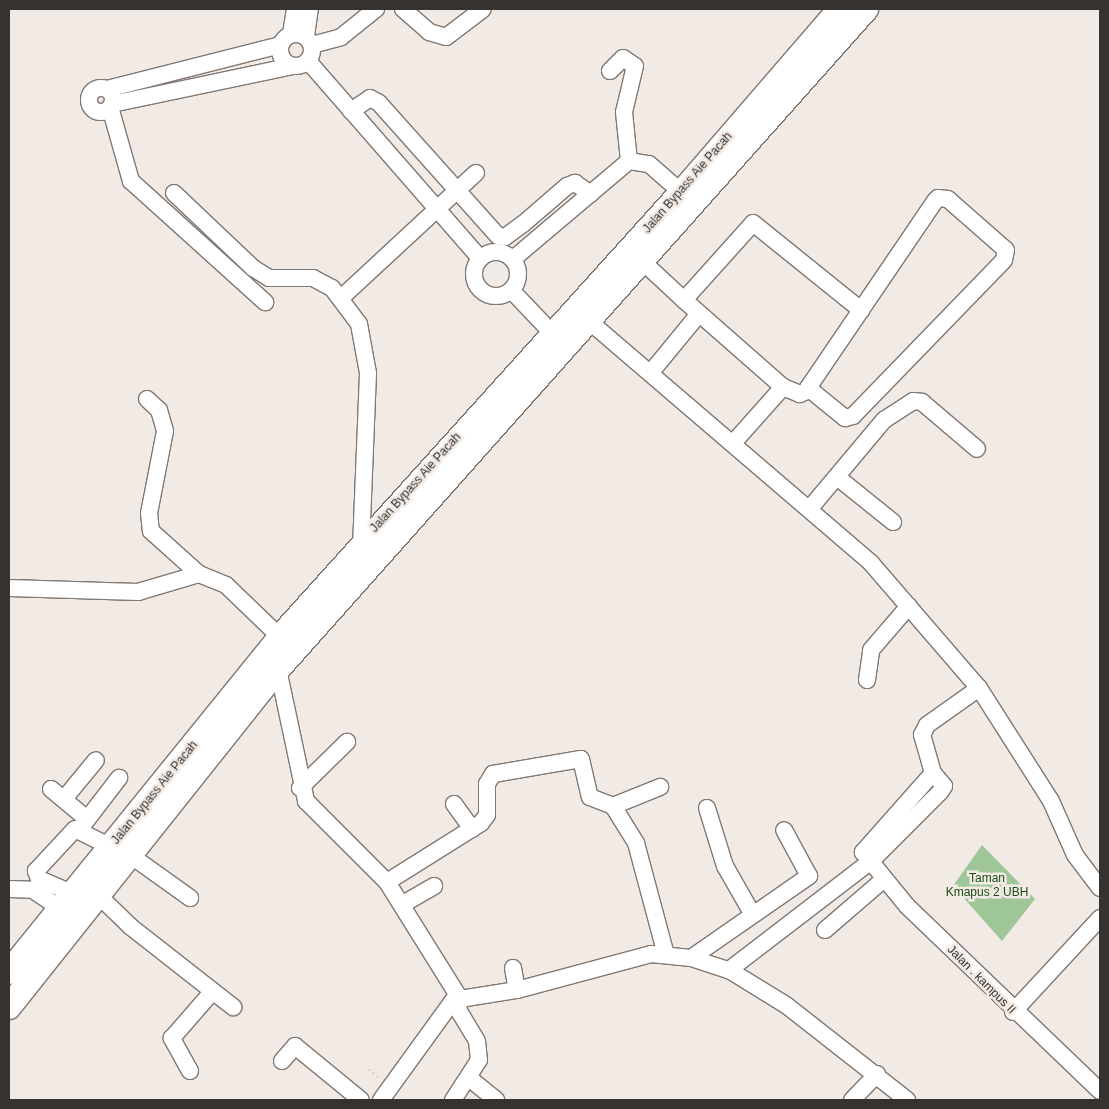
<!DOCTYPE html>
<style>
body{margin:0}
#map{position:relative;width:1109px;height:1109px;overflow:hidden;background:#f2eae4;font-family:Arial,sans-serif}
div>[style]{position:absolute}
.green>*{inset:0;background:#9fc699}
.path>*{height:2px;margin-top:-1px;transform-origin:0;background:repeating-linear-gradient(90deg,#b4aea9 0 1px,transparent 0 5px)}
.roads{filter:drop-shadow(1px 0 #807873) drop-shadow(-1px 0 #807873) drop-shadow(0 1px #807873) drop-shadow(0 -1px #807873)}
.minor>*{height:16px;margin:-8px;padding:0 8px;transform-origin:8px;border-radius:8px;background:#fff}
.minor>.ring{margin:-8px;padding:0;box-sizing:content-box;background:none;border:16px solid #fff;border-radius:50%}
.highway>*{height:24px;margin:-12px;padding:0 12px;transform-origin:12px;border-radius:12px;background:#fff}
span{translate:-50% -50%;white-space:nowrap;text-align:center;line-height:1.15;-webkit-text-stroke:5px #f2eae4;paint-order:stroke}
.street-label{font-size:12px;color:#363230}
.park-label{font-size:12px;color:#194e10}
.frame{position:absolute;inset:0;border:10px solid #363230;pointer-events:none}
</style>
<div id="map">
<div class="green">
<div style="clip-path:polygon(982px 845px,1035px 899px,1002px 941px,953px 886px)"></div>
</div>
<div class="path">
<div style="left:369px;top:1070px;width:13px;rotate:39deg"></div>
</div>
<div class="roads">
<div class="minor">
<div style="left:403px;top:9px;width:35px;rotate:41deg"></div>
<div style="left:429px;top:32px;width:18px;rotate:16deg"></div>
<div style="left:446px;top:37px;width:46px;rotate:-37.1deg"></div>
<div class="ring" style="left:280px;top:34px;width:16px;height:16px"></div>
<div style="left:291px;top:34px;width:25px;rotate:-81deg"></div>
<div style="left:306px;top:36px;width:27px;rotate:-82deg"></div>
<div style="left:312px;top:45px;width:30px;rotate:-15deg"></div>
<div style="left:341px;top:37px;width:45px;rotate:-38.7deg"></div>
<div style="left:308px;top:61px;width:262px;rotate:48.9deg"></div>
<div style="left:610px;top:71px;width:18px;rotate:-45deg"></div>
<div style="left:623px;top:58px;width:14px;rotate:34deg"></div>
<div style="left:635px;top:66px;width:47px;rotate:103.4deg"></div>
<div style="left:624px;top:112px;width:49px;rotate:84.2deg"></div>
<div class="ring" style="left:89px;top:88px;width:8px;height:8px"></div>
<div style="left:107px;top:89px;width:179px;rotate:-14.2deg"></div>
<div style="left:112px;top:104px;width:184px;rotate:-11.9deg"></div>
<div style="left:110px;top:107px;width:77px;rotate:74.2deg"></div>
<div style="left:131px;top:181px;width:181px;rotate:42.1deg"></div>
<div style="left:351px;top:111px;width:23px;rotate:-34deg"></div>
<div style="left:370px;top:98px;width:10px;rotate:29deg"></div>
<div style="left:379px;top:103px;width:178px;rotate:48.2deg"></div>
<div style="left:498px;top:236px;width:7px;rotate:8deg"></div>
<div style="left:505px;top:237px;width:22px;rotate:-36deg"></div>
<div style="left:523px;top:224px;width:58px;rotate:-40.8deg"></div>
<div style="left:567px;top:186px;width:9px;rotate:-21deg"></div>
<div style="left:575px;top:183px;width:19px;rotate:35deg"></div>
<div style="left:174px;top:193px;width:109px;rotate:43.5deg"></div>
<div style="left:253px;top:268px;width:19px;rotate:32deg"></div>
<div style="left:269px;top:278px;width:44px"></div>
<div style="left:313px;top:278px;width:21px;rotate:28deg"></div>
<div style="left:332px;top:288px;width:45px;rotate:53.1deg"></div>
<div style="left:359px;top:324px;width:50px;rotate:79.6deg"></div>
<div style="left:368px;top:373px;width:172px;rotate:92.3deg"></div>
<div class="ring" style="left:474px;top:252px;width:28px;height:28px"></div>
<div style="left:513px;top:259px;width:152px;rotate:-40.2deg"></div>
<div style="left:629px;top:161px;width:20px;rotate:9deg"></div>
<div style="left:649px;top:164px;width:52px;rotate:41.1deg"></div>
<div style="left:643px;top:262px;width:56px;rotate:42.8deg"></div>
<div style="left:512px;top:291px;width:59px;rotate:46.4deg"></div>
<div style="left:341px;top:298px;width:184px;rotate:-42.8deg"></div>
<div style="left:590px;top:322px;width:370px;rotate:40.6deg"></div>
<div style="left:871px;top:563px;width:165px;rotate:49.2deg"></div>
<div style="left:979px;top:688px;width:134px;rotate:57.5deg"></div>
<div style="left:1051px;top:801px;width:59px;rotate:66deg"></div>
<div style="left:1075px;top:855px;width:41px;rotate:52.9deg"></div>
<div style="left:652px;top:371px;width:72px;rotate:-50.6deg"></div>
<div style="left:808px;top:388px;width:48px;rotate:39deg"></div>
<div style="left:845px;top:418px;width:8px;rotate:-14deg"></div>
<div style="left:853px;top:416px;width:217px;rotate:-45.9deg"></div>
<div style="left:1004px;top:260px;width:10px;rotate:-79deg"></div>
<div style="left:1006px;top:250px;width:77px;rotate:-138.7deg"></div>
<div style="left:948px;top:199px;width:10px;rotate:-174deg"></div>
<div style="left:938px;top:198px;width:4px;rotate:135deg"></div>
<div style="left:935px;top:201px;width:132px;rotate:124.2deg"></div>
<div style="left:861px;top:310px;width:94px;rotate:124.2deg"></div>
<div style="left:808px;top:388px;width:3px;rotate:108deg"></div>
<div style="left:807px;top:391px;width:8px;rotate:157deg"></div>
<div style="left:800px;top:394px;width:18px;rotate:-158deg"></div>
<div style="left:783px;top:387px;width:132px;rotate:-138.7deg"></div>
<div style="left:684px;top:300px;width:103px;rotate:-48.1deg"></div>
<div style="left:753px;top:223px;width:139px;rotate:38.9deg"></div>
<div style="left:147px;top:399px;width:16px;rotate:43deg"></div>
<div style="left:159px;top:410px;width:22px;rotate:74deg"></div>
<div style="left:165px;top:431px;width:84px;rotate:101deg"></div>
<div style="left:149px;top:513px;width:18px;rotate:84deg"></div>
<div style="left:151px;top:531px;width:64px;rotate:41.9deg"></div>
<div style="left:734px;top:442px;width:74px;rotate:-48.3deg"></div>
<div style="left:837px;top:477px;width:72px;rotate:38.8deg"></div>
<div style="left:811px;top:507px;width:114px;rotate:-50deg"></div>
<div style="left:884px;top:420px;width:35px;rotate:-33deg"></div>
<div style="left:913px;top:401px;width:9px;rotate:6deg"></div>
<div style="left:922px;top:402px;width:72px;rotate:40.5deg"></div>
<div style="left:9px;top:588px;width:129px;rotate:1.8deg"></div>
<div style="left:138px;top:592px;width:64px;rotate:-16.4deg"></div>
<div style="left:199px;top:574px;width:29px;rotate:22deg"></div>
<div style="left:226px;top:585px;width:75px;rotate:43.9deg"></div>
<div style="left:278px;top:669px;width:135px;rotate:78deg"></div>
<div style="left:306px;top:801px;width:115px;rotate:45deg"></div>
<div style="left:387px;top:882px;width:138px;rotate:58deg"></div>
<div style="left:460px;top:999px;width:58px;rotate:-9deg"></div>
<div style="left:517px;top:990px;width:139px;rotate:-15deg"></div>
<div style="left:651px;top:954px;width:40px;rotate:5.7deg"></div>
<div style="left:691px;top:958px;width:40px;rotate:18deg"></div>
<div style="left:729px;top:970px;width:67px;rotate:31.6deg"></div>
<div style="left:786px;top:1005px;width:154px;rotate:38.1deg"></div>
<div style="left:867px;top:680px;width:30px;rotate:-82deg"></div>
<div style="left:871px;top:650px;width:58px;rotate:-49.2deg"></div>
<div style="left:933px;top:773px;width:106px;rotate:131.5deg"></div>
<div style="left:863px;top:852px;width:70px;rotate:50.8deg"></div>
<div style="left:907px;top:906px;width:267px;rotate:43.8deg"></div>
<div style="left:300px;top:788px;width:66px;rotate:-44.4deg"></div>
<div style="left:51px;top:789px;width:47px;rotate:39.8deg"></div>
<div style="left:64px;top:799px;width:50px;rotate:-50.6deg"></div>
<div style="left:454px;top:804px;width:31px;rotate:54deg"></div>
<div style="left:613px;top:806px;width:51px;rotate:-22deg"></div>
<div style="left:707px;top:808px;width:61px;rotate:72.8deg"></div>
<div style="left:725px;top:866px;width:56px;rotate:60.3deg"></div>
<div style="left:79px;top:830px;width:66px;rotate:-52.4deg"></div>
<div style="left:130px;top:855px;width:74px;rotate:35.6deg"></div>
<div style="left:387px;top:882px;width:111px;rotate:-32.1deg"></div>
<div style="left:481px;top:823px;width:10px;rotate:-53deg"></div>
<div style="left:487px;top:815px;width:31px;rotate:-90deg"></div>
<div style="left:487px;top:784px;width:12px;rotate:-59deg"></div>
<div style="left:493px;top:774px;width:89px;rotate:-9.7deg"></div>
<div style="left:581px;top:759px;width:39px;rotate:77deg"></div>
<div style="left:590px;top:797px;width:25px;rotate:21deg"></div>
<div style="left:613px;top:806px;width:44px;rotate:58.1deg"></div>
<div style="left:636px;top:843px;width:116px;rotate:75deg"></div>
<div style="left:9px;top:889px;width:24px;rotate:2deg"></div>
<div style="left:33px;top:890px;width:32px;rotate:34deg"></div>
<div style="left:72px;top:893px;width:36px;rotate:-157deg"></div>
<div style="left:39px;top:879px;width:9px;rotate:-111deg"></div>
<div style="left:36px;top:871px;width:57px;rotate:-47.1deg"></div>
<div style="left:75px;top:829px;width:40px;rotate:26.6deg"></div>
<div style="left:98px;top:895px;width:46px;rotate:44.1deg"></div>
<div style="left:131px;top:927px;width:130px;rotate:38.1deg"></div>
<div style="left:403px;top:904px;width:36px;rotate:-30deg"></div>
<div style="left:825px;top:930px;width:77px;rotate:-40.8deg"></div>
<div style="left:691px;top:958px;width:144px;rotate:-34.8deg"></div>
<div style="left:809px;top:876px;width:52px;rotate:-118.5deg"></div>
<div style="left:513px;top:968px;width:22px;rotate:80deg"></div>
<div style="left:729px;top:970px;width:178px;rotate:-37.5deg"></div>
<div style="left:870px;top:862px;width:100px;rotate:-45deg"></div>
<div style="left:941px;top:791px;width:6px;rotate:-59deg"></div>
<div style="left:944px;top:786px;width:17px;rotate:-130deg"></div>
<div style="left:933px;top:773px;width:40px;rotate:-106deg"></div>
<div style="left:922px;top:735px;width:11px;rotate:-63deg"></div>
<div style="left:927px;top:725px;width:64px;rotate:-35.4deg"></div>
<div style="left:1013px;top:1012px;width:128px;rotate:-47.2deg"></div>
<div style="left:282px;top:1061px;width:20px;rotate:-49deg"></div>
<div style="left:295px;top:1046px;width:85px;rotate:39.3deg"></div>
<div style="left:190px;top:1071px;width:38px;rotate:-119deg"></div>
<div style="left:172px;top:1038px;width:62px;rotate:-48.9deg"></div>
<div style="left:469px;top:1078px;width:35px;rotate:39deg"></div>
<div style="left:381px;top:1100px;width:130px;rotate:-54.1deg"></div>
<div style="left:453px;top:1100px;width:48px;rotate:-57deg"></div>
<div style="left:479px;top:1060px;width:19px;rotate:-96deg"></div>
<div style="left:477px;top:1041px;width:37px;rotate:-121deg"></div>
<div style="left:458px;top:1009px;width:10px;rotate:-79deg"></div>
<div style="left:852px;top:1100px;width:36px;rotate:-46deg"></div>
</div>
<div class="highway">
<div style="left:9px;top:972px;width:431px;rotate:-51deg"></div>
<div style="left:280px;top:637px;width:600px;rotate:-47.91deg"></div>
<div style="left:682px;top:192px;width:242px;rotate:-49.2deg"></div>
<div style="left:9px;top:1007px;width:432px;rotate:-51.5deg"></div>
<div style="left:278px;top:669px;width:884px;rotate:-48.3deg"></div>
</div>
</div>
<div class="street-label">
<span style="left:688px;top:183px;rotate:-49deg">Jalan Bypass Aie Pacah</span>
<span style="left:416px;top:483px;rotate:-48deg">Jalan Bypass Aie Pacah</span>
<span style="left:155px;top:793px;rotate:-51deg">Jalan Bypass Aie Pacah</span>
<span style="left:981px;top:980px;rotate:45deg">Jalan . kampus II</span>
</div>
<div class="park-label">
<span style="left:987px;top:886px">Taman<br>Kmapus 2 UBH</span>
</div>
<div class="frame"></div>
</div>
